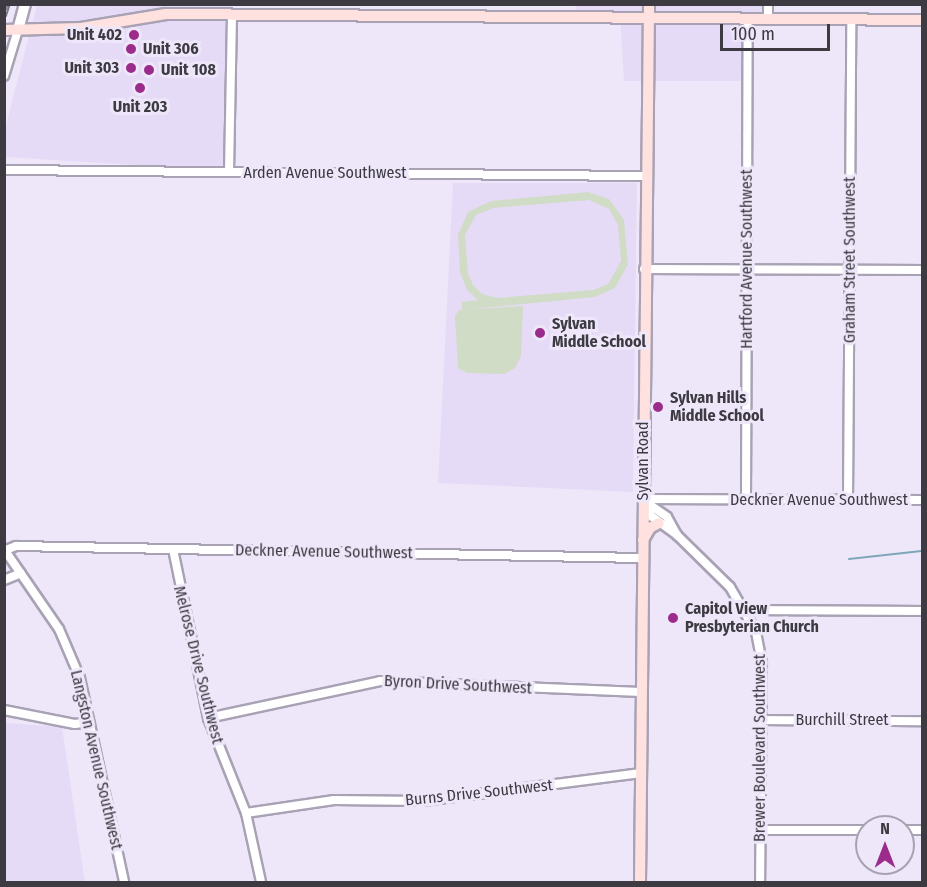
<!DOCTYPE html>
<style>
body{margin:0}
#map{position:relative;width:927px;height:887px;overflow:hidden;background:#eee7fa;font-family:"Fira Sans Condensed",sans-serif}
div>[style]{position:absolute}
.built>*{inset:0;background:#e6dbf6}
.green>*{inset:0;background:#d0dcc5}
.stream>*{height:2px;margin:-1px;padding:0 1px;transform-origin:1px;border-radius:1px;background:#80a6ba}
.roads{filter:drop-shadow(2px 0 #a9a2b4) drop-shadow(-2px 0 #a9a2b4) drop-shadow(0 2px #a9a2b4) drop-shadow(0 -2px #a9a2b4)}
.minor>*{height:8px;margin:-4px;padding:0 4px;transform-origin:4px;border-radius:4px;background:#fff}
.tertiary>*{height:10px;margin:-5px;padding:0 5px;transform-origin:5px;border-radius:5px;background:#fff}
.secondary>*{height:10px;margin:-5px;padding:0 5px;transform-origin:5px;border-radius:5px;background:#ffe2df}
.rail>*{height:4.5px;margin-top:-2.25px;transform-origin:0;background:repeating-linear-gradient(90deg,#eee7fa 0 7px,#797581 0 14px);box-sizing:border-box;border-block:2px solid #797581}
.dots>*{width:16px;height:16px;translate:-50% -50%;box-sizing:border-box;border:3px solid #eee7fa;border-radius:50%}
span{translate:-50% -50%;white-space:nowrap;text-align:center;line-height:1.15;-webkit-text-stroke:6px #eee7fa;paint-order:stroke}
.poi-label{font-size:16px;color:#3d3a42;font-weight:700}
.right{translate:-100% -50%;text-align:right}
.left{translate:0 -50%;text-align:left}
.street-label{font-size:16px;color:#3d3a42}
.frame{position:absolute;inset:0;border:6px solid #3d3a42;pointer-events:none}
.north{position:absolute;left:855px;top:815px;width:60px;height:60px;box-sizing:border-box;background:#eee7fa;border:2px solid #a7a2b0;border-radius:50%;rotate:0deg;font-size:16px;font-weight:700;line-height:24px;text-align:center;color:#3d3a42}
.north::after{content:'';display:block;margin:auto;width:21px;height:27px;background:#9c2c8b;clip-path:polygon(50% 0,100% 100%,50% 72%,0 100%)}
.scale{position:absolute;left:720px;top:24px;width:110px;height:27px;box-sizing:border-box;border:3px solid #3d3a42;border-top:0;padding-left:8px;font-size:18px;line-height:21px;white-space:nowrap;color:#3d3a42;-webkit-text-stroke:4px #eee7fa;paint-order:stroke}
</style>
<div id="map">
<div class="built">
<div style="clip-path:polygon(767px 4px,767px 21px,746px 21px,745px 81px,624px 81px,620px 17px,575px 16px,576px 5px)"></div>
<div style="clip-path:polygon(37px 5px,232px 5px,233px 171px,5px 157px,5px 129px)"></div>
<div style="clip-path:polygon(453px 183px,637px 183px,633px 492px,438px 483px)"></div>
<div style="clip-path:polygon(5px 723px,62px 727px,85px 882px,5px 882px)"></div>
</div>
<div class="green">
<div style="clip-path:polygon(evenodd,588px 192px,609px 199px,624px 220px,628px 264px,615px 288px,595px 297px,462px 310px,462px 302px,478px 300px,467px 290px,460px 272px,458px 235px,468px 212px,491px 201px,588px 192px,589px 200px,609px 209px,618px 225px,621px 261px,608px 284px,593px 290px,497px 298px,482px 294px,473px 285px,468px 273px,465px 235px,476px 215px,493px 208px,589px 200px)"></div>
<div style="clip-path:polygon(523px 306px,521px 356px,515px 368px,504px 374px,467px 373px,458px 368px,455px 316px,459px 310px)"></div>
</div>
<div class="stream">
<div style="left:849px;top:559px;width:73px;rotate:-6.3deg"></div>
</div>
<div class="roads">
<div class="minor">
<div style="left:768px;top:19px;width:15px;rotate:-90deg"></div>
<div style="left:4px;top:76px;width:48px;rotate:-73.1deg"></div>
<div style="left:4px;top:170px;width:642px;rotate:0.54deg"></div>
<div style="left:229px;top:172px;width:158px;rotate:-88.9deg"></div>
<div style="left:644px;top:269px;width:278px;rotate:0.2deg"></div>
<div style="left:643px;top:499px;width:279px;rotate:0.2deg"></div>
<div style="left:746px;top:499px;width:480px;rotate:-89.8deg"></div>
<div style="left:643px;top:500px;width:29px;rotate:35deg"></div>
<div style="left:667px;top:517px;width:21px;rotate:61deg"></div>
<div style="left:848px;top:500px;width:481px;rotate:-89.6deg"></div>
<div style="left:644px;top:502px;width:16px;rotate:63deg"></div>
<div style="left:651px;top:516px;width:32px;rotate:36deg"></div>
<div style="left:677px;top:535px;width:74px;rotate:44.5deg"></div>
<div style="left:730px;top:587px;width:52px;rotate:60deg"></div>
<div style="left:756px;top:632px;width:32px;rotate:79deg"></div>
<div style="left:762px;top:663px;width:219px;rotate:90.5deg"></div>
<div style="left:4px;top:549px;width:97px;rotate:55.5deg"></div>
<div style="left:59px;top:629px;width:53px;rotate:66.8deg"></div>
<div style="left:80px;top:678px;width:209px;rotate:77.8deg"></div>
<div style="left:173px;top:549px;width:173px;rotate:78.3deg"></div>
<div style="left:208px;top:718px;width:102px;rotate:68.2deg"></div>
<div style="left:246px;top:813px;width:71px;rotate:77.7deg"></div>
<div style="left:6px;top:550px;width:11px;rotate:-22deg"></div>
<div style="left:16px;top:546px;width:626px;rotate:1.1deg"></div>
<div style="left:4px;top:580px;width:18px;rotate:-22deg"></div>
<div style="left:746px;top:610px;width:176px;rotate:0.3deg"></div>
<div style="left:4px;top:710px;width:72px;rotate:11.2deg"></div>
<div style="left:75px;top:724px;width:14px;rotate:-8deg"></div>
<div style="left:208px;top:718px;width:176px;rotate:-12.1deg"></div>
<div style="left:380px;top:681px;width:261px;rotate:2.4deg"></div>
<div style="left:761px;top:720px;width:161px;rotate:0.4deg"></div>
<div style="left:246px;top:813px;width:89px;rotate:-8.4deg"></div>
<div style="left:334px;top:800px;width:89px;rotate:0.6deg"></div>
<div style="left:423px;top:801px;width:220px;rotate:-7.3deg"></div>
<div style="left:760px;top:830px;width:107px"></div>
<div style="left:903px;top:830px;width:19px"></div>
</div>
<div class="tertiary">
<div style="left:18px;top:30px;width:27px;rotate:-75deg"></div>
</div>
<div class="secondary">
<div style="left:4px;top:30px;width:77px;rotate:-1.5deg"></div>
<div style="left:81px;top:28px;width:86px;rotate:-9.4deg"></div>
<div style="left:166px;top:14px;width:756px;rotate:0.45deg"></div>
<div style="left:643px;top:540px;width:14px;rotate:-60deg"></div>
<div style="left:650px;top:528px;width:10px;rotate:-29deg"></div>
<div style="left:640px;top:882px;width:878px;rotate:-89.41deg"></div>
</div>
</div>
<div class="rail">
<div style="left:4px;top:16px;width:13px;rotate:-72deg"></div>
</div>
<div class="dots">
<div style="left:134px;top:35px;background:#9c2c8b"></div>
<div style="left:131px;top:49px;background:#9c2c8b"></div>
<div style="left:131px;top:68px;background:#9c2c8b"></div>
<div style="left:149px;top:70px;background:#9c2c8b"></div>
<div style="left:140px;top:88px;background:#9c2c8b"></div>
<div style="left:540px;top:333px;background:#9c2c8b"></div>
<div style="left:658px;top:407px;background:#9c2c8b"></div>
<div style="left:673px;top:618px;background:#9c2c8b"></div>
</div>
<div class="poi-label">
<span class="right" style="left:122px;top:35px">Unit 402</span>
<span class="left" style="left:143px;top:49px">Unit 306</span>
<span class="right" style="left:119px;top:68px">Unit 303</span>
<span class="left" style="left:161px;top:70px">Unit 108</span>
<span style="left:140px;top:107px">Unit 203</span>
<span class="left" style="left:552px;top:333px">Sylvan<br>Middle School</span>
<span class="left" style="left:670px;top:407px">Sylvan Hills<br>Middle School</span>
<span class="left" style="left:685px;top:618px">Capitol View<br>Presbyterian Church</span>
</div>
<div class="street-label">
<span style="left:325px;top:173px">Arden Avenue Southwest</span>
<span style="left:747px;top:259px;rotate:-90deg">Hartford Avenue Southwest</span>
<span style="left:850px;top:260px;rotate:-90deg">Graham Street Southwest</span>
<span style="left:643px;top:461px;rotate:-90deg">Sylvan Road</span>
<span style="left:819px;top:500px">Deckner Avenue Southwest</span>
<span style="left:324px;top:552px;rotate:1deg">Deckner Avenue Southwest</span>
<span style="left:198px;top:665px;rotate:76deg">Melrose Drive Southwest</span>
<span style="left:458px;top:685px;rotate:3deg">Byron Drive Southwest</span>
<span style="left:842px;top:720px">Burchill Street</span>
<span style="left:760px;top:748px;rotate:-90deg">Brewer Boulevard Southwest</span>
<span style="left:96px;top:760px;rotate:77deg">Langston Avenue Southwest</span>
<span style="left:479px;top:793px;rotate:-6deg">Burns Drive Southwest</span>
</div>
<div class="frame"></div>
<div class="north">N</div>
<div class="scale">100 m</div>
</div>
